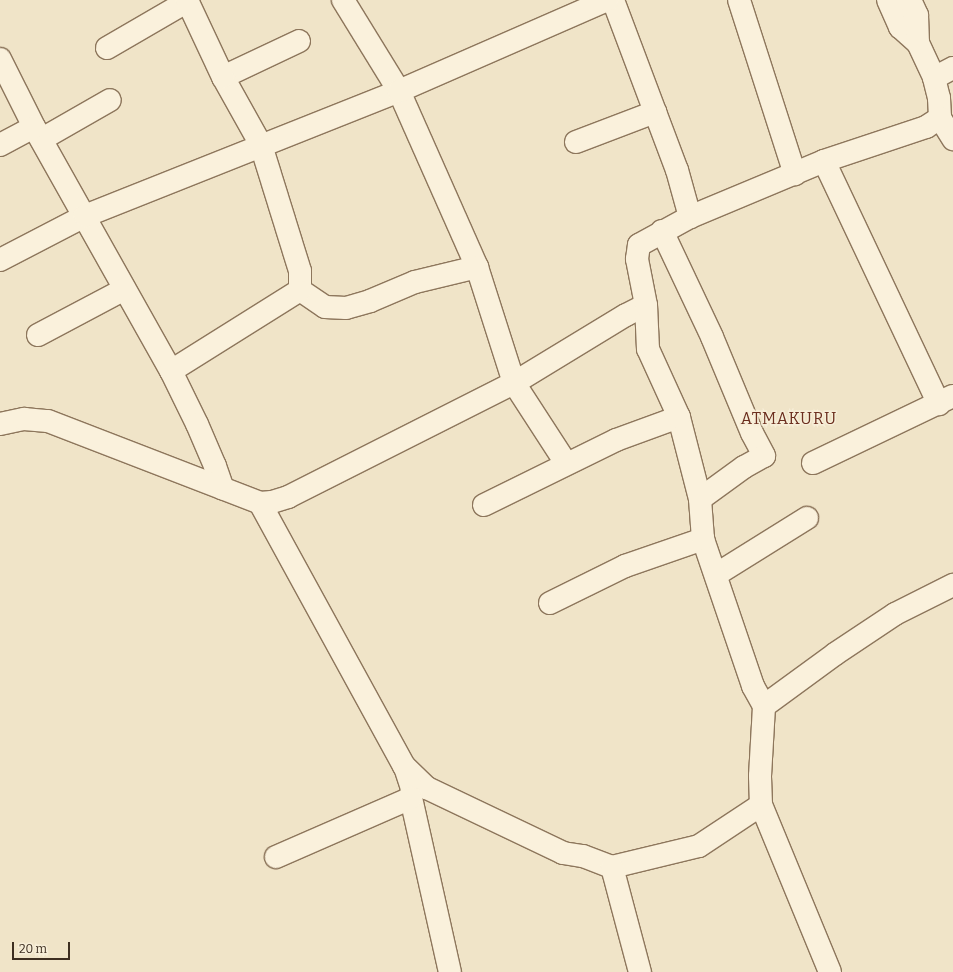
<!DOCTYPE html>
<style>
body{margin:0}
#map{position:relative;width:953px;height:972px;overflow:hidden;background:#f0e4c8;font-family:Bitter,serif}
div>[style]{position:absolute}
.roads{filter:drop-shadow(1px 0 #8d765c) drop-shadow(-1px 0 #8d765c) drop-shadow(0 1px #8d765c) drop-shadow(0 -1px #8d765c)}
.minor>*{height:22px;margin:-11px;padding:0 11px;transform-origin:11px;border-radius:11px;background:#faf1dc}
span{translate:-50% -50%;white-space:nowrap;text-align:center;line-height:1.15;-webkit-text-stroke:3px #f7eed8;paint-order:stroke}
.quarter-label{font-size:16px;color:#6b2e1e;letter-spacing:1px}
.scale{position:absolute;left:12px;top:942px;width:58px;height:18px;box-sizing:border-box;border:2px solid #3d2e20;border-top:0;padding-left:5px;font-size:12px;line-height:14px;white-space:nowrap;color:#3d2e20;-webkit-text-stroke:3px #f7eed8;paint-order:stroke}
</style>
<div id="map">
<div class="roads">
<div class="minor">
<div style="left:343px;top:0;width:107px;rotate:58.4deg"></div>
<div style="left:399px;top:91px;width:193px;rotate:66.1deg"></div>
<div style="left:477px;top:267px;width:122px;rotate:72.3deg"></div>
<div style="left:514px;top:383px;width:95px;rotate:57deg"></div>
<div style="left:613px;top:0;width:182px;rotate:69.4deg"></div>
<div style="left:677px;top:170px;width:49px;rotate:74.5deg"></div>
<div style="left:739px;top:0;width:183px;rotate:72.2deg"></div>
<div style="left:888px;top:0;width:30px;rotate:66deg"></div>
<div style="left:900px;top:27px;width:24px;rotate:42deg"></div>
<div style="left:918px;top:43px;width:38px;rotate:65deg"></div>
<div style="left:934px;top:78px;width:21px;rotate:76deg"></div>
<div style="left:939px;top:98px;width:20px;rotate:87deg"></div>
<div style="left:940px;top:118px;width:25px;rotate:58deg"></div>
<div style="left:910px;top:0;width:17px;rotate:65deg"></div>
<div style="left:917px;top:15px;width:28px;rotate:88deg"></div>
<div style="left:107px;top:48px;width:94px;rotate:-30.1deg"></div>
<div style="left:0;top:59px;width:76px;rotate:63.4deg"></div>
<div style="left:34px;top:127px;width:280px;rotate:60.7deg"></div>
<div style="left:171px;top:371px;width:59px;rotate:63.9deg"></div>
<div style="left:197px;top:424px;width:46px;rotate:66.8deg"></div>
<div style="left:215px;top:466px;width:24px;rotate:71deg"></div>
<div style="left:223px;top:77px;width:84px;rotate:-25.3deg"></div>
<div style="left:934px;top:78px;width:21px;rotate:-28deg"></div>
<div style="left:42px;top:139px;width:78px;rotate:-29.8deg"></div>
<div style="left:576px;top:142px;width:85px;rotate:-20.8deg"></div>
<div style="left:0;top:145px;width:38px;rotate:-28deg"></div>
<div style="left:824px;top:161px;width:269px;rotate:64.7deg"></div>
<div style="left:662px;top:231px;width:117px;rotate:64.7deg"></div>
<div style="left:712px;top:337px;width:104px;rotate:67.4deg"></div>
<div style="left:752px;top:433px;width:26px;rotate:62deg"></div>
<div style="left:764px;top:456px;width:23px;rotate:151deg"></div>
<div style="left:744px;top:467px;width:54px;rotate:144deg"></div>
<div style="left:0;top:260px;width:96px;rotate:-27.4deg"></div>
<div style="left:85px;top:216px;width:338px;rotate:-21.7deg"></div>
<div style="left:399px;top:91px;width:227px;rotate:-23.6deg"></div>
<div style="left:300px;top:290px;width:30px;rotate:34deg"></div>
<div style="left:325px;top:307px;width:21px;rotate:3deg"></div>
<div style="left:346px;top:308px;width:25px;rotate:-16deg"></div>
<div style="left:370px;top:301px;width:49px;rotate:-22.9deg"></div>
<div style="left:415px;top:282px;width:64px;rotate:-13.6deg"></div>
<div style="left:38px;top:335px;width:98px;rotate:-27.9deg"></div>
<div style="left:171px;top:371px;width:152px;rotate:-32.1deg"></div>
<div style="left:300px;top:290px;width:19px;rotate:-90deg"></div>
<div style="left:300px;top:271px;width:132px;rotate:-107.2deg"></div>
<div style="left:261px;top:145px;width:78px;rotate:-119.2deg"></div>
<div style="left:223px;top:77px;width:85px;rotate:-115.1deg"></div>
<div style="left:0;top:424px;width:25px;rotate:-12deg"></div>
<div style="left:24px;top:419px;width:24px;rotate:5deg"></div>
<div style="left:48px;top:421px;width:227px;rotate:21.1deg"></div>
<div style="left:260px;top:503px;width:12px;rotate:-5deg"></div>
<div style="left:272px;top:502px;width:17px;rotate:-17deg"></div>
<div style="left:288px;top:497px;width:253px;rotate:-26.8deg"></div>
<div style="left:514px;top:383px;width:131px;rotate:-31.3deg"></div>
<div style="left:626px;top:315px;width:22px;rotate:-27deg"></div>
<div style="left:813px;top:463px;width:155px;rotate:-25.6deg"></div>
<div style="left:260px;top:503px;width:300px;rotate:61.3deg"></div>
<div style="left:404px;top:766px;width:32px;rotate:44deg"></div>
<div style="left:427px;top:788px;width:151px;rotate:25.5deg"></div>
<div style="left:563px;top:853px;width:20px;rotate:9deg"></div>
<div style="left:583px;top:856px;width:31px;rotate:21deg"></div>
<div style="left:612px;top:867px;width:89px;rotate:-13.6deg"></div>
<div style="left:699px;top:846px;width:74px;rotate:-33.5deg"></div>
<div style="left:484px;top:505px;width:147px;rotate:-26.2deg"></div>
<div style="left:616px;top:440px;width:67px;rotate:-20.1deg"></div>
<div style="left:717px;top:574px;width:106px;rotate:-31.9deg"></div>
<div style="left:550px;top:603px;width:84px;rotate:-26.3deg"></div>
<div style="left:625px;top:566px;width:83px;rotate:-19.1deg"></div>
<div style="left:764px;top:706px;width:88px;rotate:-36.2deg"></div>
<div style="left:835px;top:654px;width:72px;rotate:-33.7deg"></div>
<div style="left:895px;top:614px;width:65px;rotate:-26.6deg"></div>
<div style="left:405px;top:767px;width:22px;rotate:72deg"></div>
<div style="left:412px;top:788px;width:10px;rotate:96deg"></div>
<div style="left:411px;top:798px;width:178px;rotate:77.4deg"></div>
<div style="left:276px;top:857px;width:147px;rotate:-23.6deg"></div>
<div style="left:612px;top:867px;width:109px;rotate:75.1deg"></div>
<div style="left:830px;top:972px;width:181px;rotate:-112.4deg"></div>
<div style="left:761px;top:805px;width:29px;rotate:-92deg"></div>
<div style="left:760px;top:776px;width:70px;rotate:-86.7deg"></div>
<div style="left:764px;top:706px;width:23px;rotate:-119deg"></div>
<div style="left:753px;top:686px;width:155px;rotate:-108.8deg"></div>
<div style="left:703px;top:539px;width:40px;rotate:-94.3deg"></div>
<div style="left:700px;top:499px;width:85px;rotate:-104.4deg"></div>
<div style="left:679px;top:417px;width:75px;rotate:-114.5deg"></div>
<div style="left:648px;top:349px;width:44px;rotate:-92.6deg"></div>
<div style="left:646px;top:305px;width:47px;rotate:-101.1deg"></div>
<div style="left:637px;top:259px;width:14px;rotate:-82deg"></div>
<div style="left:639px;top:245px;width:58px;rotate:-28.8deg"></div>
<div style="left:690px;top:217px;width:145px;rotate:-22.7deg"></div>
<div style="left:824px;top:161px;width:108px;rotate:-18.4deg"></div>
<div style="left:926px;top:127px;width:17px;rotate:-33deg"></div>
</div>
</div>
<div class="quarter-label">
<span style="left:789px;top:419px">ATMAKURU</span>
</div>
<div class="scale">20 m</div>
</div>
